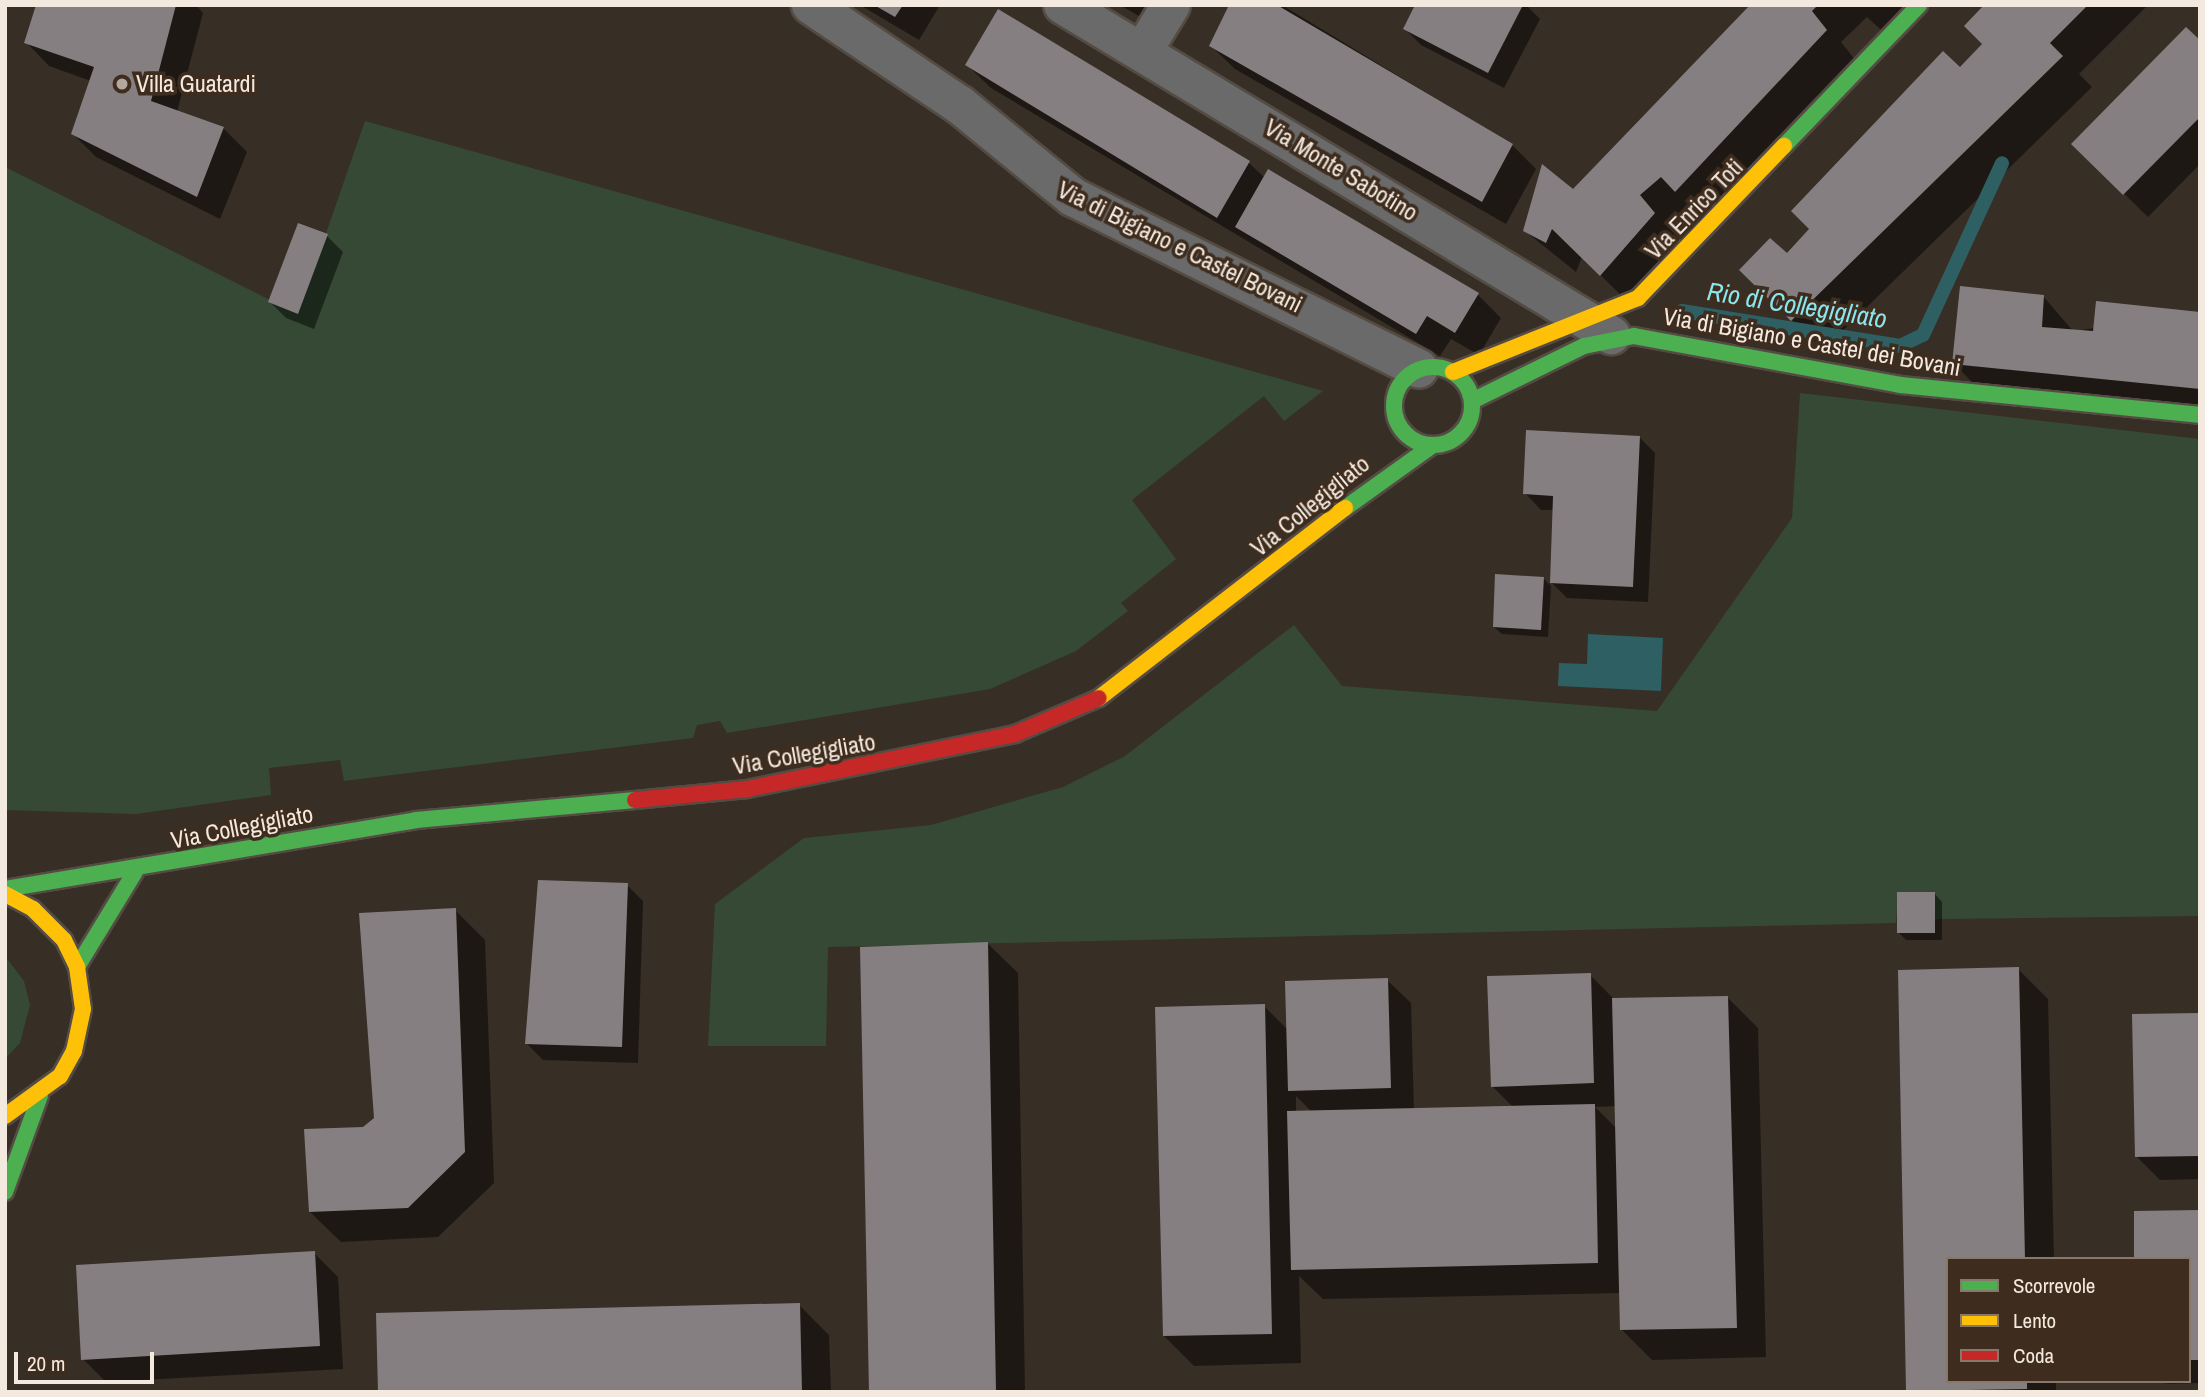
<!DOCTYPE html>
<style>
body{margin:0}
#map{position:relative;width:2205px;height:1397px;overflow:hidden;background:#372e25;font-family:"Archivo Narrow",sans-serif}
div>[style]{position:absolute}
.green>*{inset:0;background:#364934}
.water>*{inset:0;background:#2d5f63}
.shadow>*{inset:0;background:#0007}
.stream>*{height:14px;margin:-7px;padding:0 7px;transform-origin:7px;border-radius:7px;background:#2d5f63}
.building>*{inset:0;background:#867f82}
.roads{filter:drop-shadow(2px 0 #544c44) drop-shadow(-2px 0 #544c44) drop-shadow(0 2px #544c44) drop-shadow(0 -2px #544c44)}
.street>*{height:38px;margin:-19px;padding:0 19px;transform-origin:19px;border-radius:19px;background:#696a69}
.fast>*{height:16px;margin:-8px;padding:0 8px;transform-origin:8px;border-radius:8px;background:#4caf50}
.fast>.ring{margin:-8px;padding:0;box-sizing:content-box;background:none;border:16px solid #4caf50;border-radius:50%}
.slow>*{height:16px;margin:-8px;padding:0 8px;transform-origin:8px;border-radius:8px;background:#ffc107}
.jam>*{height:16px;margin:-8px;padding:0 8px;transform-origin:8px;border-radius:8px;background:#c62828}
.dots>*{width:19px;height:19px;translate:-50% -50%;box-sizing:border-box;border:4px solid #3e2d1e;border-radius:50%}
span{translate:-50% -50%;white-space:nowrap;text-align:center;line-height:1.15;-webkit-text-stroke:7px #3e2d1e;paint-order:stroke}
.poi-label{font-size:24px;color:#f4e9df}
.left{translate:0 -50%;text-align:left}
.street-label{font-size:24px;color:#f4e9df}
.water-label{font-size:26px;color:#8ae6ef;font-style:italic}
.frame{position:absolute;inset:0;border:7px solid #f4e9df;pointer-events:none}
.legend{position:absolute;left:1946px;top:1257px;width:245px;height:126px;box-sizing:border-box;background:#3e2d1e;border:2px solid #87786b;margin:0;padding:9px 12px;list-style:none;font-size:21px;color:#f4e9df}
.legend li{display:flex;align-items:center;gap:14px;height:35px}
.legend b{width:35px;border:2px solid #87786b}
.scale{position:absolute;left:14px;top:1352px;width:140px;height:32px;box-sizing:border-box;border:4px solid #f4e9df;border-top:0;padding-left:9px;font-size:21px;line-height:24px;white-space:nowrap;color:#f4e9df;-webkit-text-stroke:5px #3e2d1e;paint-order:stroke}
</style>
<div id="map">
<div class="green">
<div style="clip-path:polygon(365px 121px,1323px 391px,1284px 421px,1264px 396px,1132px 500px,1176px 559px,1121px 603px,1128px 611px,1076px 651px,990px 689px,727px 733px,720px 721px,697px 725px,693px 738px,344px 781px,340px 760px,269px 768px,271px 795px,136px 814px,5px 810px,5px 167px,298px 314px)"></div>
<div style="clip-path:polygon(1800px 393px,2200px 439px,2200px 916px,1935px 919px,1935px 892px,1898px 892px,1896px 923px,828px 947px,826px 1046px,708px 1046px,715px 904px,804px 838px,931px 825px,1063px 787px,1125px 756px,1294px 625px,1342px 686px,1657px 711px,1792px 518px)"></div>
<div style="clip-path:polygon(5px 956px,24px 981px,30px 1005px,20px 1043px,5px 1059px)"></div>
</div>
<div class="water">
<div style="clip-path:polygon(1588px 634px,1663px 638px,1661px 691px,1558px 686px,1559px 663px,1587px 664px)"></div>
</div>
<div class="shadow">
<div style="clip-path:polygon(38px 5px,196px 5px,203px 13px,177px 112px,223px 128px,247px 152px,220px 219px,96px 157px,73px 134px,91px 81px,49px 66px,26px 42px)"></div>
<div style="clip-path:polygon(860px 5px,940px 5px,919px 40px)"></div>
<div style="clip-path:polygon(1120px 5px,1175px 5px,1161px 29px)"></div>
<div style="clip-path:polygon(1231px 5px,1282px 5px,1512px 145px,1536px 169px,1506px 224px,1235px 69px,1211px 46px)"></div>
<div style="clip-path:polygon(1417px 5px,1526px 5px,1540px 19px,1504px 88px,1421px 45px,1405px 29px)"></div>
<div style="clip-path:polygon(1752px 5px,1907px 5px,1881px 30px,1867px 17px,1841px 42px,1856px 61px,1706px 221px,1691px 206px,1668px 226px,1684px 244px,1631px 305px,1582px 257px,1576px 272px,1525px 231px,1574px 191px)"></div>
<div style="clip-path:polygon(1986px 5px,2148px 5px,2079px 74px,2092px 87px,1823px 350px,1771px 300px,1787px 255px,1984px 44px)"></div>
<div style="clip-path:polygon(999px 12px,1249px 163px,1265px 178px,1477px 294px,1501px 318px,1479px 355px,1451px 339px,1440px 356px,991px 88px,967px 65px)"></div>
<div style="clip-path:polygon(2200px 43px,2200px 164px,2148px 217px,2073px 144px)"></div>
<div style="clip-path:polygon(327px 236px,343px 252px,314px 329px,286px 318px,270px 302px)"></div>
<div style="clip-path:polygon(2043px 296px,2073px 331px,2200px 314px,2200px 415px,1984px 394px,1953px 363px)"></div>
<div style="clip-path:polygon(1639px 437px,1655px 453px,1648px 602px,1567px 598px,1551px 582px,1555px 510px,1541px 510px,1525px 493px)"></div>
<div style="clip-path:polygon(1543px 578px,1551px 586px,1548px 637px,1502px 634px,1494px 627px)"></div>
<div style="clip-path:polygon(627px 885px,643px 901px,638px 1063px,543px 1060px,527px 1044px)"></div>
<div style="clip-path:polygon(1935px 894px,1942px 902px,1942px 940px,1906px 940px,1898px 932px)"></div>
<div style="clip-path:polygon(455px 910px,485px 940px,494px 1183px,438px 1237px,341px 1242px,310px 1212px,375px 1118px)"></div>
<div style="clip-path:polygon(987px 943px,1018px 973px,1025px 1392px,871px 1392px)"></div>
<div style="clip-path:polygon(2018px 969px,2048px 999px,2054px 1259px,1948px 1259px,1948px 1381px,2056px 1381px,2056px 1392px,1909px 1392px)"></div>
<div style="clip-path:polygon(evenodd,1590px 975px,1614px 999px,1727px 997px,1758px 1028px,1766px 1357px,1652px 1360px,1622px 1330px,1621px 1293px,1323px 1299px,1299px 1276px,1301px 1363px,1194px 1366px,1164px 1336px,1264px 1006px,1288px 1030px,1387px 980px,1411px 1003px,1414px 1110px,1514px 1108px,1492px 1086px,1590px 975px,1296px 1096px,1312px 1112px,1296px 1113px,1296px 1096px,1590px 975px,1616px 1106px,1617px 1129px,1595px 1107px,1616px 1106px)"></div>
<div style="clip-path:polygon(2200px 1015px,2200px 1179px,2160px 1180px,2136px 1156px)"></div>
<div style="clip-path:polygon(2200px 1211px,2200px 1383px,2162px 1384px,2189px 1381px,2189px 1259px)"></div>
<div style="clip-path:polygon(314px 1253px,338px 1277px,343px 1369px,106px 1382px,83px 1359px)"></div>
<div style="clip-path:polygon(799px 1305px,829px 1335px,831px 1392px,380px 1392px)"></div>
</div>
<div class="stream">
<div style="left:1682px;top:311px;width:221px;rotate:9.1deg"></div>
<div style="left:1900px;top:346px;width:25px;rotate:-26deg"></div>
<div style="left:1923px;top:335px;width:189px;rotate:-65.3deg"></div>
</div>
<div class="building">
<div style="clip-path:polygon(36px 5px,176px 5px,151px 101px,224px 127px,197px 197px,71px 134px,94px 67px,24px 43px)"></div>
<div style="clip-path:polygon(874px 5px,903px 5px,895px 17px)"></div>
<div style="clip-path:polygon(1229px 5px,1277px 5px,1513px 144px,1482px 202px,1209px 46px)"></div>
<div style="clip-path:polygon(1415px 5px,1523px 5px,1488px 73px,1403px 29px)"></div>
<div style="clip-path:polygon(1750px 5px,1818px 5px,1812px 11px,1827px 30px,1675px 192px,1661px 177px,1640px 195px,1655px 213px,1600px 276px,1552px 229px,1546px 243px,1523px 231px,1542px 164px,1573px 189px)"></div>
<div style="clip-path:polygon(1984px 5px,2088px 5px,2050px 43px,2063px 56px,1791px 321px,1739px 270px,1770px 238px,1787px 253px,1809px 229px,1791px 211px,1943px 51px,1960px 67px,1982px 44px,1964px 26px)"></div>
<div style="clip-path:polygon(998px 9px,1250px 161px,1217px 218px,965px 65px)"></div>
<div style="clip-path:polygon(2186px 27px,2200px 40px,2200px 117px,2123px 195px,2071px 144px)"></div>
<div style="clip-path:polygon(1268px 169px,1479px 293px,1455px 333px,1427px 316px,1416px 334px,1235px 227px)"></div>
<div style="clip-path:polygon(298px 223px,328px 234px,298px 314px,268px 302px)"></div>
<div style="clip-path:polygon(1960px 286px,2044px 295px,2042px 327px,2093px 331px,2096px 301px,2200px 312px,2200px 389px,1952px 364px)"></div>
<div style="clip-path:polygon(1526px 430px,1640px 436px,1633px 587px,1550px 583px,1553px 496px,1523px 494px)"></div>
<div style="clip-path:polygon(1495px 574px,1544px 577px,1541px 630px,1493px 627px)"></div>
<div style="clip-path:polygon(538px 880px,628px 883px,622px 1047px,525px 1044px)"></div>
<div style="clip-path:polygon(1897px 892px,1935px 892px,1935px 933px,1897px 933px)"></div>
<div style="clip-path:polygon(456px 908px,465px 1152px,408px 1208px,309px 1212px,304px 1129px,363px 1127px,374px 1118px,359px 913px)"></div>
<div style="clip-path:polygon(988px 942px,996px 1392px,869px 1392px,860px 947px)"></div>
<div style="clip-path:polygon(2019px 967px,2025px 1259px,1948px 1259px,1948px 1381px,2027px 1381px,2027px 1389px,1906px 1391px,1898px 970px)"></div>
<div style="clip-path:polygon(1591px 973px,1594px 1083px,1491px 1087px,1487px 976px)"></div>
<div style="clip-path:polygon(1388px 978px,1391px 1088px,1288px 1091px,1285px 981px)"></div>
<div style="clip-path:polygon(1728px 996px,1737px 1328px,1620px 1330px,1612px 998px)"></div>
<div style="clip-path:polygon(1265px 1004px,1272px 1334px,1163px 1336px,1155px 1007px)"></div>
<div style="clip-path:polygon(2200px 1013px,2200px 1156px,2135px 1157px,2132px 1014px)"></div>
<div style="clip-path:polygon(1595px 1104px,1598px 1263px,1291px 1270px,1287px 1111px)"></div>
<div style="clip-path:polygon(2200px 1210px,2200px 1360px,2189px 1360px,2189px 1259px,2134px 1259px,2134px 1211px)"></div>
<div style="clip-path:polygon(315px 1251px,320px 1346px,81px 1360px,76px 1265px)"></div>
<div style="clip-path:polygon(800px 1303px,802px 1392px,378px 1392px,376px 1313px)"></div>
</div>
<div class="roads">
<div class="street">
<div style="left:811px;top:5px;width:179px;rotate:33.9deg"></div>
<div style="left:960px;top:105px;width:146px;rotate:39.2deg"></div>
<div style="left:1073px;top:197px;width:386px;rotate:26.4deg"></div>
<div style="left:1063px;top:5px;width:640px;rotate:31.06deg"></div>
<div style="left:1143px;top:51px;width:54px;rotate:-58.7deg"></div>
</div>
<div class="fast">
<div style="left:1784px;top:146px;width:195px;rotate:-46.2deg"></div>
<div class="ring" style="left:1394px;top:367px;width:62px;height:62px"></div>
<div style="left:1472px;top:401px;width:125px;rotate:-26.2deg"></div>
<div style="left:1584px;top:346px;width:51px;rotate:-11.3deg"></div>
<div style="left:1634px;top:336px;width:271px;rotate:10.4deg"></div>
<div style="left:1901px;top:385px;width:301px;rotate:5.7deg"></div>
<div style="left:1345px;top:508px;width:108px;rotate:-35.6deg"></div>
<div style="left:5px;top:889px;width:417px;rotate:-9.5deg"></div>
<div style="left:416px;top:820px;width:220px;rotate:-5.2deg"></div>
<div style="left:77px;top:967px;width:111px;rotate:-58.6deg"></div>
<div style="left:5px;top:1192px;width:102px;rotate:-70deg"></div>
</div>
<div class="slow">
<div style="left:1453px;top:372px;width:199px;rotate:-21.8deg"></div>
<div style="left:1638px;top:298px;width:211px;rotate:-46.2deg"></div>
<div style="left:1099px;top:698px;width:311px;rotate:-37.7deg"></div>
<div style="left:5px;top:894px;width:32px;rotate:28deg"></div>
<div style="left:33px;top:909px;width:44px;rotate:45deg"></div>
<div style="left:64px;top:940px;width:30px;rotate:64deg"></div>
<div style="left:77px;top:967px;width:42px;rotate:81.9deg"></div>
<div style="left:83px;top:1009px;width:43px;rotate:102.1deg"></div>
<div style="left:74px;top:1051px;width:29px;rotate:119deg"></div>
<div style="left:60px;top:1076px;width:68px;rotate:144deg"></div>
</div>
<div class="jam">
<div style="left:635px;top:800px;width:113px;rotate:-5.6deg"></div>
<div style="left:747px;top:789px;width:274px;rotate:-11.6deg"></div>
<div style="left:1015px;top:734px;width:91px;rotate:-23.2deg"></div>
</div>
</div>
<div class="dots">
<div style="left:122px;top:84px;background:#b2a89e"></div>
</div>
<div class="poi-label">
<span class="left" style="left:136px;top:84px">Villa Guatardi</span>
</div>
<div class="street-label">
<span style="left:1341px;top:170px;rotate:31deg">Via Monte Sabotino</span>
<span style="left:1694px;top:209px;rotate:-46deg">Via Enrico Toti</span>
<span style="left:1180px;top:247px;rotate:26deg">Via di Bigiano e Castel Bovani</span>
<span style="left:1812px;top:342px;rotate:10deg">Via di Bigiano e Castel dei Bovani</span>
<span style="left:1310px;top:506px;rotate:-39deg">Via Collegigliato</span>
<span style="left:804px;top:754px;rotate:-10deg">Via Collegigliato</span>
<span style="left:242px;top:827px;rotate:-11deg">Via Collegigliato</span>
</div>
<div class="water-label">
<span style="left:1797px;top:305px;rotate:9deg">Rio di Collegigliato</span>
</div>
<div class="frame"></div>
<ul class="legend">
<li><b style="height:9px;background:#4caf50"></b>Scorrevole</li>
<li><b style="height:9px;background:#ffc107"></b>Lento</li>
<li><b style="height:9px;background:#c62828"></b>Coda</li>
</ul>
<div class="scale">20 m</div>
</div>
